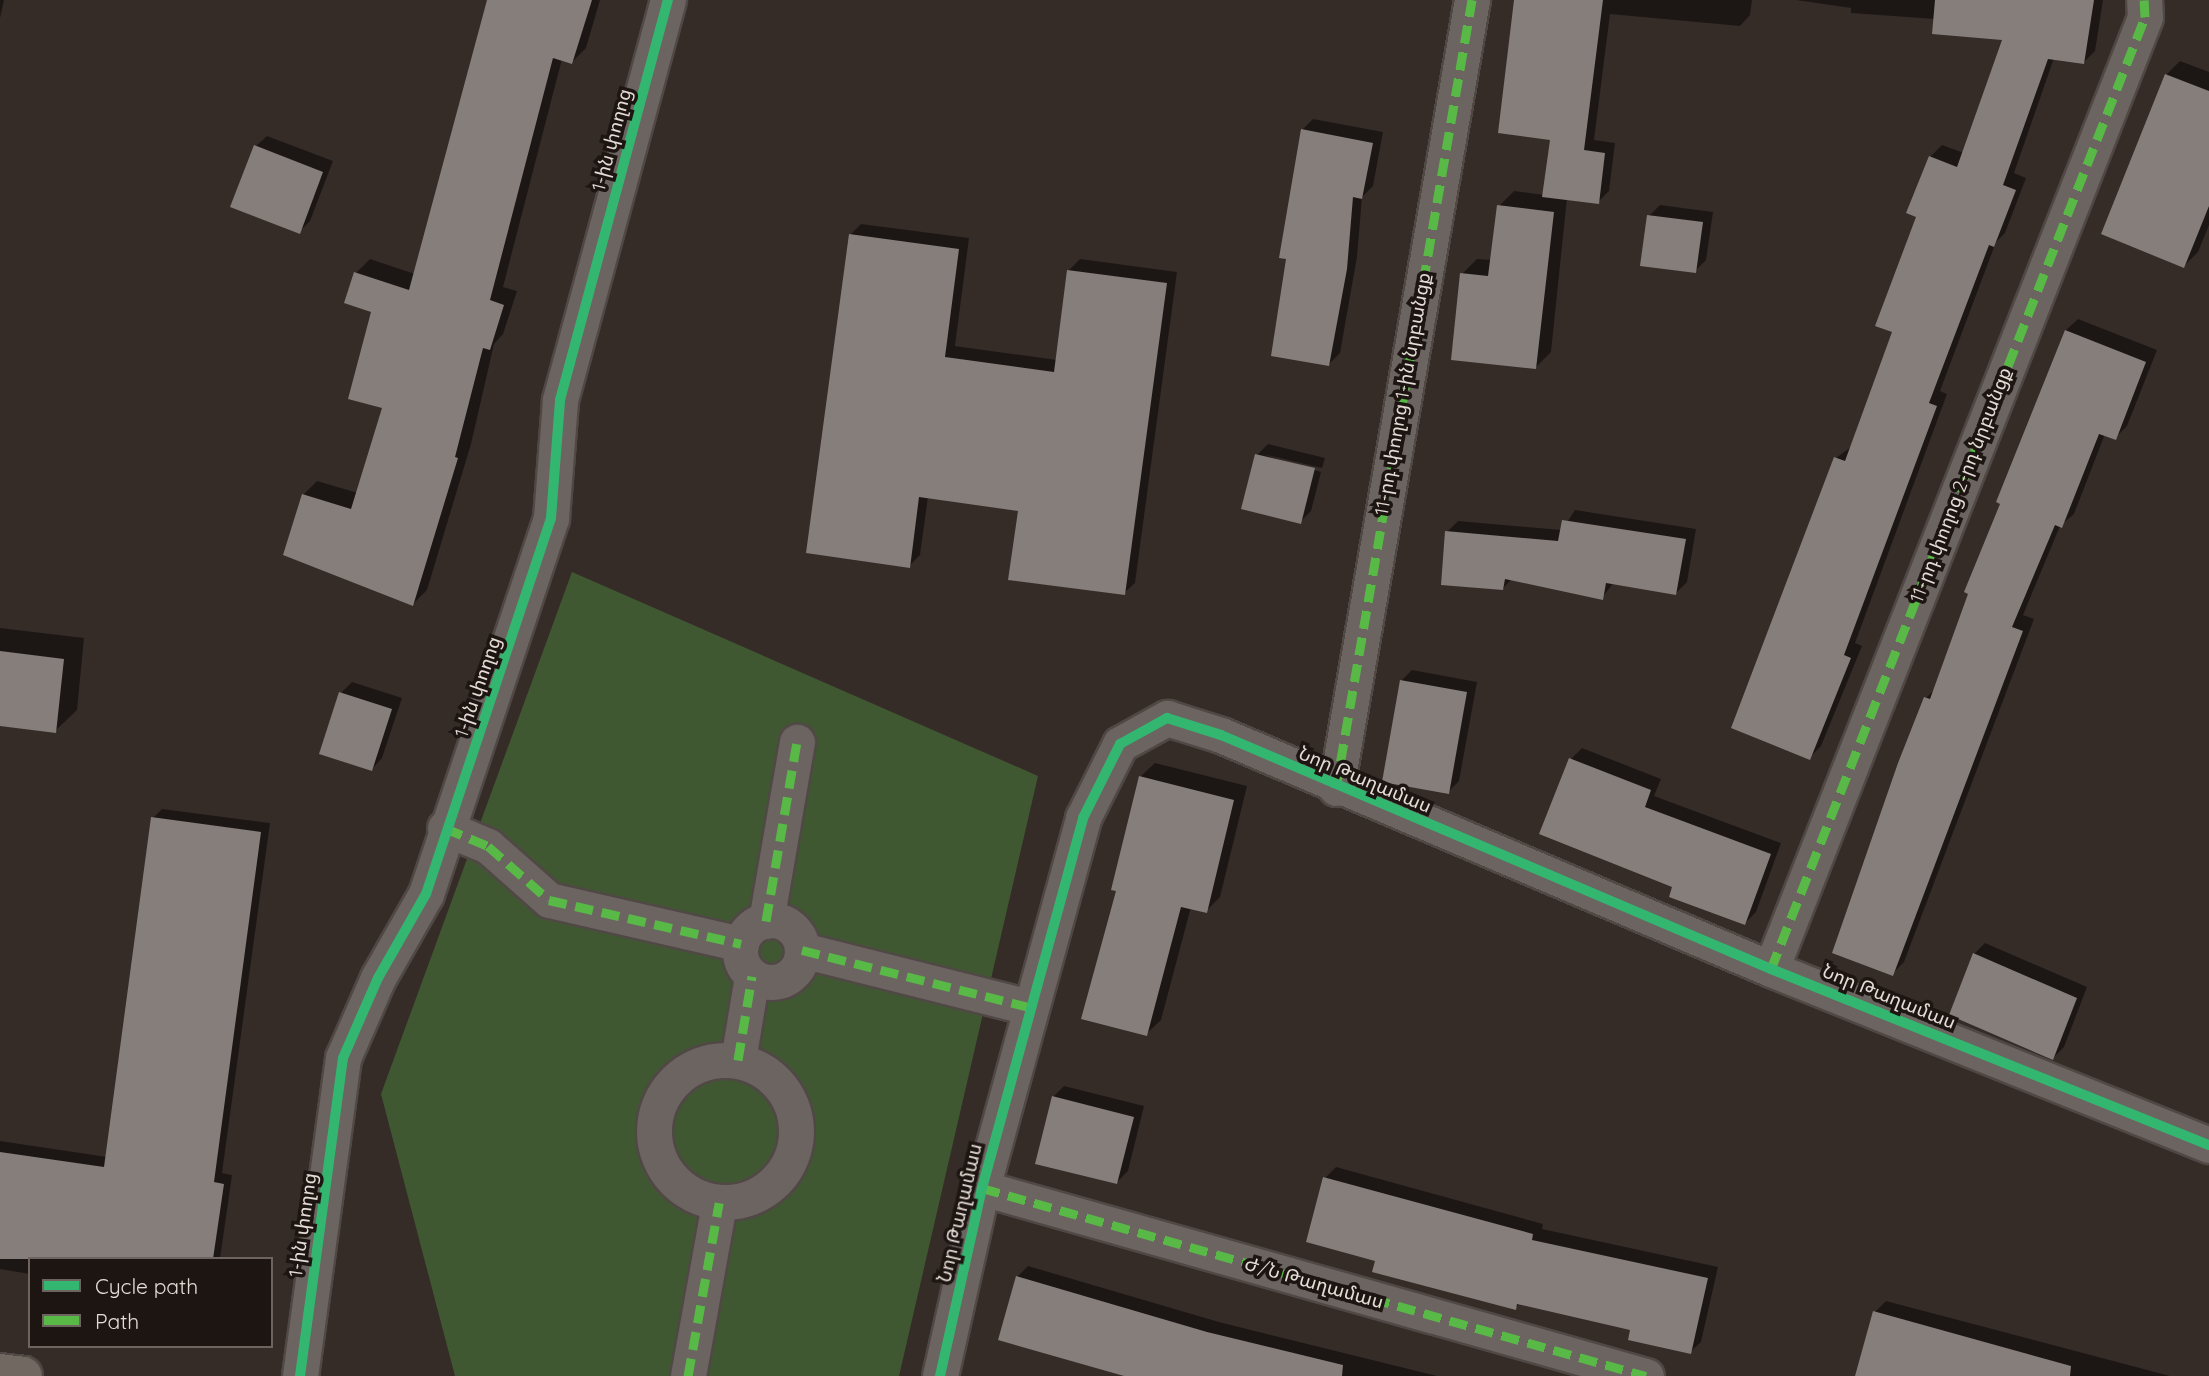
<!DOCTYPE html>
<meta charset="utf-8">
<style>
body{margin:0}
#map{position:relative;width:2209px;height:1376px;overflow:hidden;background:#352c28;font-family:Quicksand,"Noto Sans Armenian",sans-serif}
div>[style]{position:absolute}
.green>*{inset:0;background:#405832}
.shadow>*{inset:0;background:#0007}
.building>*{inset:0;background:#867e7b}
.roads{filter:drop-shadow(2px 0 #504845) drop-shadow(-2px 0 #504845) drop-shadow(0 2px #504845) drop-shadow(0 -2px #504845)}
.street>*{height:35px;margin:-17.5px;padding:0 17.5px;transform-origin:17.5px;border-radius:17.5px;background:#6b6461}
.street>.ring{margin:-17.5px;padding:0;box-sizing:content-box;background:none;border:35px solid #6b6461;border-radius:50%}
.primary>*{height:38px;margin:-19px;padding:0 19px;transform-origin:19px;border-radius:19px;background:#706861}
.quiet>*{height:9px;margin-top:-4.5px;transform-origin:0;background:repeating-linear-gradient(90deg,#58b947 0 18px,transparent 0 27px)}
.cycleway>*{height:10px;margin:-5px;padding:0 5px;transform-origin:5px;border-radius:5px;background:#33b770}
span{translate:-50% -50%;white-space:nowrap;text-align:center;line-height:1.15;-webkit-text-stroke:7px #1c1511;paint-order:stroke}
.street-label{font-size:19px;color:#e6dbd6}
.legend{position:absolute;left:28px;top:1257px;width:245px;height:91px;box-sizing:border-box;background:#1c1511;border:2px solid #6d6460;margin:0;padding:9px 12px;list-style:none;font-size:21px;color:#e6dbd6}
.legend li{display:flex;align-items:center;gap:14px;height:35px}
.legend b{width:35px;border:2px solid #6d6460}
</style>
<div id="map">
<div class="green">
<div style="clip-path:polygon(572px 572px,1038px 776px,899px 1376px,455px 1376px,381px 1094px)"></div>
</div>
<div class="shadow">
<div style="clip-path:polygon(0 0,4px 0,0 18px)"></div>
<div style="clip-path:polygon(489px 0,600px 0,586px 48px,572px 62px,562px 59px,503px 287px,517px 291px,503px 334px,494px 344px,471px 444px,427px 590px,413px 604px,303px 495px,317px 481px,358px 493px,384px 407px,373px 311px,356px 273px,370px 259px,415px 274px)"></div>
<div style="clip-path:polygon(1553px 0,1752px 0,1750px 15px,1740px 26px,1610px 14px,1594px 140px,1615px 143px,1609px 191px,1598px 202px,1567px 198px,1551px 352px,1536px 367px,1462px 274px,1477px 259px,1492px 260px,1499px 206px,1514px 191px,1544px 195px,1551px 138px)"></div>
<div style="clip-path:polygon(1796px 0,2103px 0,2095px 51px,2083px 63px,2054px 58px,2014px 173px,2026px 178px,2005px 233px,1996px 242px,1940px 391px,1947px 394px,1855px 643px,1862px 646px,1821px 746px,1809px 758px,1836px 458px,1851px 447px,1895px 331px,1930px 157px,1942px 145px,1964px 153px,2005px 38px,1935px 19px,1851px 13px,1851px 8px)"></div>
<div style="clip-path:polygon(2180px 61px,2209px 72px,2209px 225px,2198px 252px,2184px 266px,2166px 75px)"></div>
<div style="clip-path:polygon(1313px 119px,1383px 132px,1373px 186px,1362px 197px,1357px 257px,1340px 353px,1329px 364px,1288px 258px,1302px 130px)"></div>
<div style="clip-path:polygon(267px 136px,333px 161px,310px 221px,299px 232px,256px 146px)"></div>
<div style="clip-path:polygon(1660px 205px,1713px 212px,1706px 260px,1695px 271px,1649px 216px)"></div>
<div style="clip-path:polygon(861px 224px,969px 238px,955px 346px,1057px 360px,1069px 270px,1080px 259px,1177px 272px,1135px 583px,1124px 593px,1020px 509px,928px 497px,920px 555px,909px 566px,850px 235px)"></div>
<div style="clip-path:polygon(2078px 319px,2157px 350px,2127px 426px,2115px 438px,2105px 434px,2074px 514px,2060px 526px,2023px 615px,2034px 619px,1904px 962px,1892px 974px,1926px 698px,1936px 688px,2066px 330px)"></div>
<div style="clip-path:polygon(1268px 444px,1325px 458px,1322px 468px,1262px 454px,1321px 472px,1311px 511px,1300px 522px,1257px 455px)"></div>
<div style="clip-path:polygon(1575px 510px,1696px 529px,1687px 582px,1676px 593px,1614px 582px,1602px 598px,1512px 579px,1503px 588px,1447px 532px,1458px 521px,1562px 530px)"></div>
<div style="clip-path:polygon(0 628px,84px 638px,77px 710px,55px 731px,0 724px)"></div>
<div style="clip-path:polygon(1412px 670px,1477px 682px,1459px 781px,1448px 792px,1401px 681px)"></div>
<div style="clip-path:polygon(352px 682px,402px 698px,382px 758px,372px 769px,341px 693px)"></div>
<div style="clip-path:polygon(1582px 748px,1661px 779px,1654px 796px,1781px 843px,1756px 912px,1745px 923px,1675px 886px,1571px 759px)"></div>
<div style="clip-path:polygon(1155px 763px,1247px 786px,1220px 897px,1206px 911px,1191px 907px,1161px 1020px,1146px 1034px,1118px 890px,1140px 777px)"></div>
<div style="clip-path:polygon(162px 809px,270px 823px,222px 1173px,232px 1175px,220px 1259px,30px 1259px,30px 1274px,0 1269px,0 1141px,107px 1157px,153px 818px)"></div>
<div style="clip-path:polygon(1985px 943px,2087px 987px,2064px 1047px,2053px 1058px,1974px 954px)"></div>
<div style="clip-path:polygon(1064px 1086px,1144px 1106px,1128px 1171px,1117px 1182px,1053px 1097px)"></div>
<div style="clip-path:polygon(1336px 1167px,1543px 1224px,1542px 1229px,1718px 1267px,1701px 1342px,1690px 1352px,1632px 1329px,1520px 1303px,1515px 1308px,1377px 1259px,1325px 1178px)"></div>
<div style="clip-path:polygon(1028px 1266px,1219px 1322px,1437px 1376px,1127px 1376px,1017px 1277px)"></div>
<div style="clip-path:polygon(1886px 1301px,2170px 1376px,1857px 1376px,1875px 1312px)"></div>
</div>
<div class="building">
<div style="clip-path:polygon(487px 0,592px 0,572px 64px,553px 58px,490px 300px,504px 305px,490px 350px,483px 348px,455px 457px,458px 458px,413px 606px,283px 555px,302px 494px,351px 509px,382px 408px,348px 399px,371px 312px,344px 303px,354px 272px,409px 290px)"></div>
<div style="clip-path:polygon(1514px 0,1603px 0,1584px 150px,1605px 153px,1599px 204px,1542px 197px,1550px 140px,1498px 133px)"></div>
<div style="clip-path:polygon(1935px 0,2094px 0,2084px 64px,2048px 59px,2003px 185px,2016px 190px,1994px 247px,1989px 245px,1929px 403px,1937px 406px,1844px 655px,1851px 658px,1810px 760px,1731px 728px,1834px 457px,1845px 461px,1892px 332px,1875px 326px,1916px 217px,1906px 213px,1929px 156px,1957px 167px,2002px 40px,1932px 34px)"></div>
<div style="clip-path:polygon(2165px 74px,2209px 91px,2209px 206px,2184px 268px,2101px 234px)"></div>
<div style="clip-path:polygon(1301px 129px,1373px 143px,1362px 199px,1353px 197px,1347px 269px,1329px 366px,1271px 356px,1286px 259px,1279px 258px)"></div>
<div style="clip-path:polygon(254px 145px,323px 172px,300px 234px,230px 207px)"></div>
<div style="clip-path:polygon(1497px 205px,1554px 212px,1536px 369px,1451px 360px,1460px 273px,1488px 276px)"></div>
<div style="clip-path:polygon(1647px 215px,1703px 222px,1696px 273px,1640px 266px)"></div>
<div style="clip-path:polygon(849px 234px,959px 249px,945px 357px,1054px 372px,1067px 270px,1167px 283px,1125px 595px,1008px 580px,1018px 511px,919px 497px,910px 568px,806px 553px)"></div>
<div style="clip-path:polygon(2065px 330px,2146px 362px,2116px 440px,2099px 434px,2062px 528px,2055px 525px,2012px 627px,2023px 631px,1893px 976px,1832px 953px,1898px 763px,1924px 697px,1930px 699px,1968px 594px,1964px 592px,2000px 504px,1996px 502px)"></div>
<div style="clip-path:polygon(1255px 454px,1315px 468px,1301px 524px,1241px 509px)"></div>
<div style="clip-path:polygon(1562px 520px,1686px 539px,1676px 595px,1606px 583px,1603px 600px,1505px 579px,1503px 590px,1441px 585px,1445px 531px,1558px 541px)"></div>
<div style="clip-path:polygon(0 651px,64px 659px,56px 733px,0 726px)"></div>
<div style="clip-path:polygon(1400px 680px,1467px 692px,1449px 794px,1382px 782px)"></div>
<div style="clip-path:polygon(339px 692px,392px 709px,372px 771px,319px 754px)"></div>
<div style="clip-path:polygon(1569px 758px,1651px 790px,1645px 807px,1771px 854px,1745px 925px,1669px 897px,1672px 887px,1539px 834px)"></div>
<div style="clip-path:polygon(1139px 776px,1234px 800px,1207px 913px,1181px 907px,1147px 1036px,1081px 1019px,1116px 891px,1111px 890px)"></div>
<div style="clip-path:polygon(151px 817px,261px 832px,214px 1182px,224px 1184px,213px 1259px,0 1259px,0 1152px,104px 1167px)"></div>
<div style="clip-path:polygon(1973px 953px,2077px 998px,2053px 1060px,1949px 1015px)"></div>
<div style="clip-path:polygon(1052px 1096px,1134px 1117px,1117px 1184px,1035px 1164px)"></div>
<div style="clip-path:polygon(1323px 1177px,1533px 1234px,1532px 1240px,1708px 1278px,1691px 1354px,1628px 1340px,1630px 1330px,1517px 1304px,1516px 1310px,1372px 1272px,1375px 1261px,1306px 1242px)"></div>
<div style="clip-path:polygon(1016px 1276px,1207px 1332px,1343px 1365px,1342px 1376px,1124px 1376px,998px 1340px)"></div>
<div style="clip-path:polygon(1873px 1311px,2071px 1366px,2070px 1376px,1855px 1376px)"></div>
</div>
<div class="roads">
<div class="street">
<div style="left:1336px;top:788px;width:800px;rotate:-80.21deg"></div>
<div style="left:445px;top:828px;width:47px;rotate:22.7deg"></div>
<div style="left:488px;top:846px;width:81px;rotate:41.5deg"></div>
<div style="left:549px;top:900px;width:197px;rotate:12.9deg"></div>
<div class="ring" style="left:740px;top:920px;width:27px;height:27px"></div>
<div style="left:766px;top:921px;width:182px;rotate:-80.2deg"></div>
<div style="left:802px;top:950px;width:234px;rotate:14.1deg"></div>
<div style="left:1771px;top:969px;width:1023px;rotate:-68.55deg"></div>
<div style="left:2145px;top:17px;width:17px;rotate:-93deg"></div>
<div class="ring" style="left:654px;top:1060px;width:107px;height:107px"></div>
<div style="left:738px;top:1060px;width:85px;rotate:-80.5deg"></div>
<div style="left:982px;top:1188px;width:690px;rotate:15.81deg"></div>
<div style="left:300px;top:1376px;width:321px;rotate:-82.3deg"></div>
<div style="left:343px;top:1058px;width:87px;rotate:-66.4deg"></div>
<div style="left:378px;top:978px;width:97px;rotate:-60.3deg"></div>
<div style="left:426px;top:894px;width:396px;rotate:-71.6deg"></div>
<div style="left:551px;top:518px;width:118px;rotate:-85.6deg"></div>
<div style="left:560px;top:400px;width:414px;rotate:-74.9deg"></div>
<div style="left:688px;top:1376px;width:176px;rotate:-79.8deg"></div>
<div style="left:940px;top:1376px;width:193px;rotate:-77.4deg"></div>
<div style="left:982px;top:1188px;width:384px;rotate:-74.7deg"></div>
<div style="left:1083px;top:818px;width:83px;rotate:-63.4deg"></div>
<div style="left:1120px;top:744px;width:54px;rotate:-29deg"></div>
<div style="left:1167px;top:718px;width:57px;rotate:17.5deg"></div>
<div style="left:1221px;top:735px;width:598px;rotate:23.05deg"></div>
<div style="left:1771px;top:969px;width:472px;rotate:21.9deg"></div>
</div>
<div class="primary">
<div style="left:0;top:1373px;width:23px;rotate:7deg"></div>
</div>
</div>
<div class="quiet">
<div style="left:1336px;top:788px;width:800px;rotate:-80.21deg"></div>
<div style="left:445px;top:828px;width:47px;rotate:22.7deg"></div>
<div style="left:488px;top:846px;width:81px;rotate:41.5deg"></div>
<div style="left:549px;top:900px;width:197px;rotate:12.9deg"></div>
<div style="left:766px;top:921px;width:182px;rotate:-80.2deg"></div>
<div style="left:802px;top:950px;width:234px;rotate:14.1deg"></div>
<div style="left:1771px;top:969px;width:1023px;rotate:-68.55deg"></div>
<div style="left:2145px;top:17px;width:17px;rotate:-93deg"></div>
<div style="left:738px;top:1060px;width:85px;rotate:-80.5deg"></div>
<div style="left:982px;top:1188px;width:690px;rotate:15.81deg"></div>
<div style="left:688px;top:1376px;width:176px;rotate:-79.8deg"></div>
</div>
<div class="cycleway">
<div style="left:300px;top:1376px;width:321px;rotate:-82.3deg"></div>
<div style="left:343px;top:1058px;width:87px;rotate:-66.4deg"></div>
<div style="left:378px;top:978px;width:97px;rotate:-60.3deg"></div>
<div style="left:426px;top:894px;width:396px;rotate:-71.6deg"></div>
<div style="left:551px;top:518px;width:118px;rotate:-85.6deg"></div>
<div style="left:560px;top:400px;width:414px;rotate:-74.9deg"></div>
<div style="left:940px;top:1376px;width:193px;rotate:-77.4deg"></div>
<div style="left:982px;top:1188px;width:384px;rotate:-74.7deg"></div>
<div style="left:1083px;top:818px;width:83px;rotate:-63.4deg"></div>
<div style="left:1120px;top:744px;width:54px;rotate:-29deg"></div>
<div style="left:1167px;top:718px;width:57px;rotate:17.5deg"></div>
<div style="left:1221px;top:735px;width:598px;rotate:23.05deg"></div>
<div style="left:1771px;top:969px;width:472px;rotate:21.9deg"></div>
</div>
<div class="street-label">
<span style="left:612px;top:140px;rotate:-75deg">1-ին փողոց</span>
<span style="left:1403px;top:394px;rotate:-80deg">11-րդ փողոց 1-ին նրբանցք</span>
<span style="left:1961px;top:485px;rotate:-69deg">11-րդ փողոց 2-րդ նրբանցք</span>
<span style="left:478px;top:687px;rotate:-71deg">1-ին փողոց</span>
<span style="left:1365px;top:780px;rotate:23deg">Նոր Թաղամաս</span>
<span style="left:1889px;top:997px;rotate:22deg">Նոր Թաղամաս</span>
<span style="left:960px;top:1213px;rotate:-77deg">Նոր Թաղամաս</span>
<span style="left:303px;top:1225px;rotate:-82deg">1-ին փողոց</span>
<span style="left:1314px;top:1283px;rotate:16deg">Ժ/Ն Թաղամաս</span>
</div>
<ul class="legend">
<li><b style="height:9px;background:#33b770"></b>Cycle path</li>
<li><b style="height:9px;background:#58b947"></b>Path</li>
</ul>
</div>
